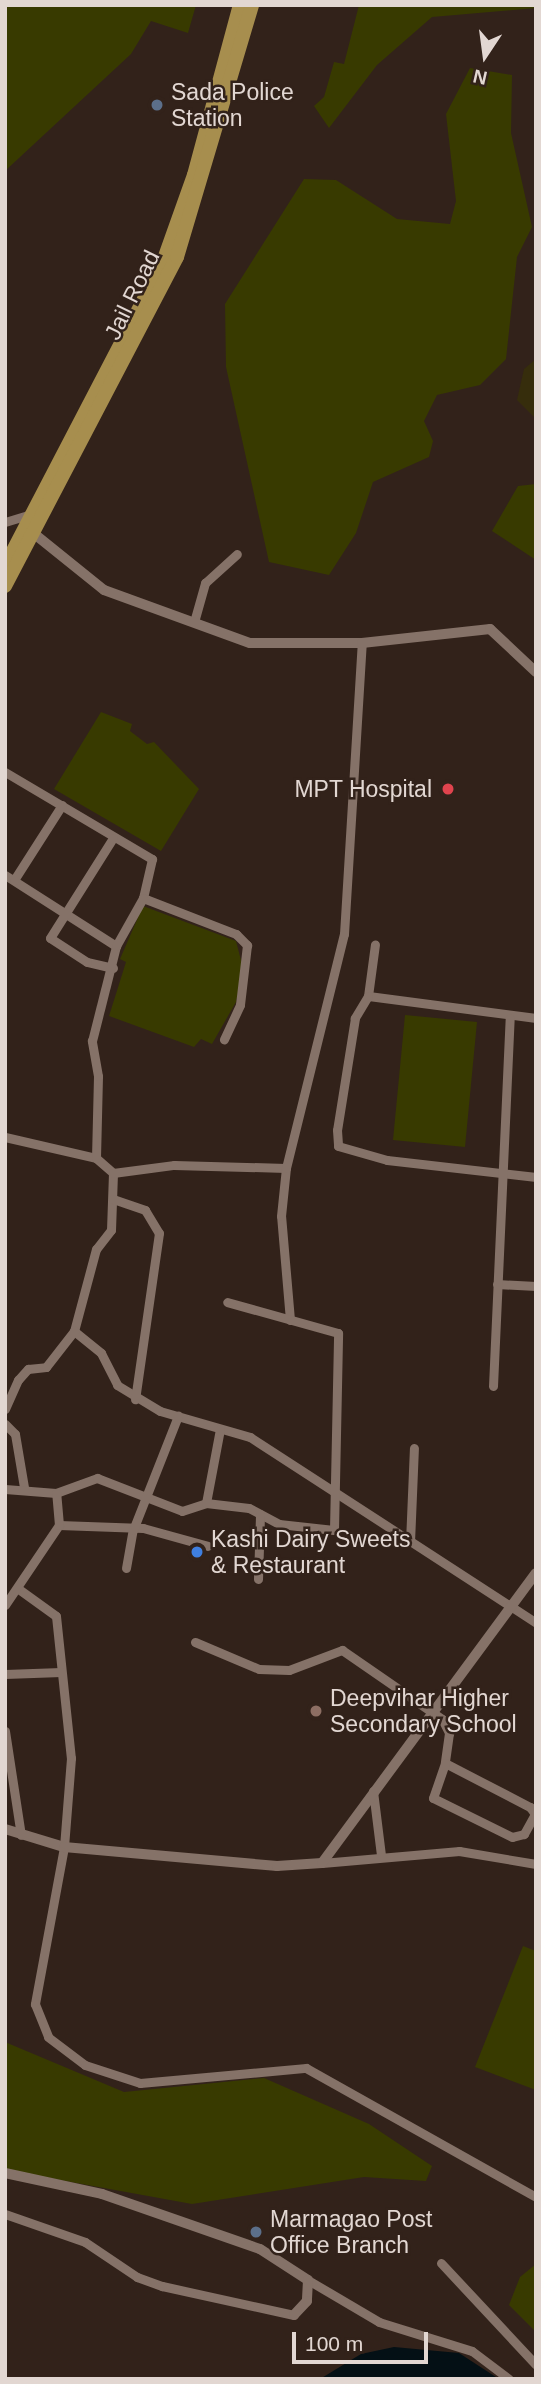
<!DOCTYPE html>
<style>
body{margin:0}
#map{position:relative;width:541px;height:2384px;overflow:hidden;background:#32221a;font-family:Arial,sans-serif}
div>[style]{position:absolute}
.green>*{inset:0;background:#383a00}
.sand>*{inset:0;background:#362d0c}
.water>*{inset:0;background:#041015}
.minor>*{height:9px;margin:-4.5px;padding:0 4.5px;transform-origin:4.5px;border-radius:4.5px;background:#857268}
.tertiary>*{height:10px;margin:-5px;padding:0 5px;transform-origin:5px;border-radius:5px;background:#857268}
.primary>*{height:14px;margin:-7px;padding:0 7px;transform-origin:7px;border-radius:7px;background:#a78e4e}
.dots>*{width:19px;height:19px;translate:-50% -50%;box-sizing:border-box;border:4px solid #32221a;border-radius:50%}
span{translate:-50% -50%;white-space:nowrap;text-align:center;line-height:1.15;-webkit-text-stroke:5px #32221a;paint-order:stroke}
.poi-label{font-size:23px;color:#e2d7d2}
.left{translate:0 -50%;text-align:left}
.right{translate:-100% -50%;text-align:right}
.street-label{font-size:23px;color:#e2d7d2}
.frame{position:absolute;inset:0;border:7px solid #e2d7d2;pointer-events:none}
.north{position:absolute;left:450px;top:21px;width:70px;height:70px;-webkit-text-stroke:5px #32221a;paint-order:stroke;rotate:193deg;font-size:19px;font-weight:700;line-height:28px;text-align:center;color:#e2d7d2}
.north::after{content:'';display:block;margin:auto;width:24px;height:32px;background:#e2d7d2;clip-path:polygon(50% 0,100% 100%,50% 72%,0 100%)}
.scale{position:absolute;left:292px;top:2332px;width:136px;height:32px;box-sizing:border-box;border:4px solid #e2d7d2;border-top:0;padding-left:9px;font-size:21px;line-height:24px;white-space:nowrap;color:#e2d7d2;-webkit-text-stroke:5px #32221a;paint-order:stroke}
</style>
<div id="map">
<div class="green">
<div style="clip-path:polygon(5px 5px,196px 5px,188px 33px,151px 21px,131px 54px,5px 171px)"></div>
<div style="clip-path:polygon(359px 5px,536px 5px,536px 8px,432px 17px,377px 65px,329px 128px,314px 106px,324px 97px,334px 62px,344px 64px)"></div>
<div style="clip-path:polygon(470px 68px,512px 75px,511px 133px,532px 227px,517px 257px,506px 359px,480px 385px,437px 395px,424px 421px,433px 441px,429px 457px,373px 482px,356px 533px,329px 575px,269px 562px,226px 367px,225px 304px,304px 179px,336px 180px,397px 219px,450px 224px,456px 201px,446px 114px)"></div>
<div style="clip-path:polygon(536px 484px,536px 560px,492px 531px,518px 486px)"></div>
<div style="clip-path:polygon(101px 712px,132px 724px,130px 731px,147px 744px,154px 742px,199px 789px,161px 851px,54px 789px)"></div>
<div style="clip-path:polygon(143px 906px,236px 941px,243px 968px,236px 1002px,212px 1044px,201px 1039px,194px 1047px,109px 1016px,126px 962px,120px 959px)"></div>
<div style="clip-path:polygon(405px 1015px,477px 1022px,465px 1147px,393px 1140px)"></div>
<div style="clip-path:polygon(523px 1946px,536px 1951px,536px 2090px,475px 2067px)"></div>
<div style="clip-path:polygon(5px 2042px,124px 2092px,264px 2078px,369px 2124px,432px 2166px,426px 2181px,364px 2177px,192px 2204px,5px 2170px)"></div>
<div style="clip-path:polygon(536px 2264px,536px 2332px,509px 2305px,520px 2277px)"></div>
</div>
<div class="sand">
<div style="clip-path:polygon(536px 359px,536px 419px,517px 400px,524px 369px)"></div>
</div>
<div class="water">
<div style="clip-path:polygon(394px 2347px,459px 2353px,499px 2379px,320px 2379px,361px 2354px)"></div>
</div>
<div class="minor">
<div style="left:5px;top:522px;width:30px;rotate:-17deg"></div>
<div style="left:194px;top:622px;width:41px;rotate:-74.2deg"></div>
<div style="left:205px;top:583px;width:43px;rotate:-42.2deg"></div>
<div style="left:5px;top:772px;width:171px;rotate:30.6deg"></div>
<div style="left:152px;top:859px;width:40px;rotate:103deg"></div>
<div style="left:143px;top:898px;width:100px;rotate:21.2deg"></div>
<div style="left:236px;top:934px;width:16px;rotate:45deg"></div>
<div style="left:247px;top:945px;width:60px;rotate:96.7deg"></div>
<div style="left:240px;top:1005px;width:38px;rotate:115deg"></div>
<div style="left:5px;top:875px;width:132px;rotate:32.6deg"></div>
<div style="left:14px;top:880px;width:89px;rotate:-57.4deg"></div>
<div style="left:113px;top:968px;width:27px;rotate:-167deg"></div>
<div style="left:87px;top:962px;width:44px;rotate:-147deg"></div>
<div style="left:50px;top:938px;width:118px;rotate:-57.8deg"></div>
<div style="left:368px;top:996px;width:52px;rotate:-82.3deg"></div>
<div style="left:536px;top:1018px;width:169px;rotate:-172.5deg"></div>
<div style="left:368px;top:996px;width:26px;rotate:121deg"></div>
<div style="left:355px;top:1018px;width:113px;rotate:99.1deg"></div>
<div style="left:337px;top:1130px;width:16px;rotate:86deg"></div>
<div style="left:338px;top:1146px;width:51px;rotate:15.9deg"></div>
<div style="left:387px;top:1160px;width:150px;rotate:6.5deg"></div>
<div style="left:5px;top:1137px;width:93px;rotate:13deg"></div>
<div style="left:96px;top:1158px;width:23px;rotate:41deg"></div>
<div style="left:113px;top:1173px;width:57px;rotate:92deg"></div>
<div style="left:111px;top:1230px;width:24px;rotate:128deg"></div>
<div style="left:96px;top:1249px;width:85px;rotate:105deg"></div>
<div style="left:74px;top:1331px;width:35px;rotate:39deg"></div>
<div style="left:101px;top:1353px;width:36px;rotate:63deg"></div>
<div style="left:117px;top:1385px;width:50px;rotate:31.2deg"></div>
<div style="left:160px;top:1411px;width:94px;rotate:16.1deg"></div>
<div style="left:250px;top:1437px;width:341px;rotate:33deg"></div>
<div style="left:96px;top:1158px;width:82px;rotate:-88.6deg"></div>
<div style="left:98px;top:1076px;width:36px;rotate:-100deg"></div>
<div style="left:92px;top:1041px;width:98px;rotate:-75.8deg"></div>
<div style="left:116px;top:946px;width:55px;rotate:-60.6deg"></div>
<div style="left:113px;top:1173px;width:62px;rotate:-7.5deg"></div>
<div style="left:174px;top:1165px;width:112px;rotate:1.5deg"></div>
<div style="left:113px;top:1199px;width:34px;rotate:19deg"></div>
<div style="left:145px;top:1210px;width:27px;rotate:59deg"></div>
<div style="left:159px;top:1233px;width:168px;rotate:98.2deg"></div>
<div style="left:497px;top:1284px;width:39px;rotate:3deg"></div>
<div style="left:290px;top:1320px;width:104px;rotate:-94.9deg"></div>
<div style="left:281px;top:1216px;width:48px;rotate:-84.1deg"></div>
<div style="left:286px;top:1168px;width:241px;rotate:-76.1deg"></div>
<div style="left:344px;top:934px;width:292px;rotate:-86.5deg"></div>
<div style="left:493px;top:1386px;width:368px;rotate:-87.4deg"></div>
<div style="left:5px;top:1409px;width:32px;rotate:-66deg"></div>
<div style="left:18px;top:1380px;width:15px;rotate:-48deg"></div>
<div style="left:28px;top:1369px;width:18px;rotate:-6deg"></div>
<div style="left:46px;top:1367px;width:46px;rotate:-52.1deg"></div>
<div style="left:5px;top:1424px;width:14px;rotate:45deg"></div>
<div style="left:15px;top:1434px;width:54px;rotate:80.4deg"></div>
<div style="left:5px;top:1489px;width:51px;rotate:4.5deg"></div>
<div style="left:56px;top:1493px;width:44px;rotate:-20.1deg"></div>
<div style="left:97px;top:1478px;width:91px;rotate:21.2deg"></div>
<div style="left:182px;top:1511px;width:25px;rotate:-18deg"></div>
<div style="left:206px;top:1503px;width:43px;rotate:6.6deg"></div>
<div style="left:249px;top:1508px;width:34px;rotate:28deg"></div>
<div style="left:279px;top:1524px;width:55px;rotate:6.2deg"></div>
<div style="left:334px;top:1530px;width:197px;rotate:-88.8deg"></div>
<div style="left:338px;top:1333px;width:115px;rotate:-164.4deg"></div>
<div style="left:206px;top:1503px;width:75px;rotate:-79.3deg"></div>
<div style="left:59px;top:1525px;width:84px;rotate:2deg"></div>
<div style="left:143px;top:1528px;width:67px;rotate:15.5deg"></div>
<div style="left:410px;top:1542px;width:94px;rotate:-87.6deg"></div>
<div style="left:126px;top:1568px;width:39px;rotate:-80deg"></div>
<div style="left:133px;top:1530px;width:123px;rotate:-68.5deg"></div>
<div style="left:258px;top:1579px;width:65px;rotate:-88.2deg"></div>
<div style="left:20px;top:1590px;width:44px;rotate:35.8deg"></div>
<div style="left:56px;top:1616px;width:143px;rotate:84deg"></div>
<div style="left:71px;top:1758px;width:89px;rotate:94.5deg"></div>
<div style="left:64px;top:1847px;width:160px;rotate:100.5deg"></div>
<div style="left:35px;top:2004px;width:35px;rotate:68deg"></div>
<div style="left:48px;top:2037px;width:46px;rotate:37.1deg"></div>
<div style="left:85px;top:2065px;width:58px;rotate:18.1deg"></div>
<div style="left:140px;top:2083px;width:167px;rotate:-5.2deg"></div>
<div style="left:306px;top:2068px;width:264px;rotate:29.3deg"></div>
<div style="left:5px;top:1605px;width:97px;rotate:-56deg"></div>
<div style="left:59px;top:1525px;width:32px;rotate:-95deg"></div>
<div style="left:195px;top:1642px;width:69px;rotate:22.9deg"></div>
<div style="left:259px;top:1669px;width:30px;rotate:2deg"></div>
<div style="left:289px;top:1670px;width:57px;rotate:-20.7deg"></div>
<div style="left:342px;top:1650px;width:121px;rotate:34.6deg"></div>
<div style="left:442px;top:1719px;width:16px;rotate:63deg"></div>
<div style="left:449px;top:1733px;width:30px;rotate:98deg"></div>
<div style="left:445px;top:1763px;width:96px;rotate:27.4deg"></div>
<div style="left:530px;top:1807px;width:9px;rotate:54deg"></div>
<div style="left:535px;top:1814px;width:23px;rotate:119deg"></div>
<div style="left:524px;top:1834px;width:12px;rotate:166deg"></div>
<div style="left:512px;top:1837px;width:88px;rotate:-153.7deg"></div>
<div style="left:433px;top:1798px;width:37px;rotate:-71deg"></div>
<div style="left:5px;top:1674px;width:56px;rotate:-2deg"></div>
<div style="left:5px;top:1731px;width:105px;rotate:81.3deg"></div>
<div style="left:373px;top:1791px;width:64px;rotate:82.9deg"></div>
<div style="left:322px;top:1863px;width:138px;rotate:-5deg"></div>
<div style="left:459px;top:1851px;width:78px;rotate:9.6deg"></div>
<div style="left:5px;top:2214px;width:85px;rotate:19.3deg"></div>
<div style="left:85px;top:2242px;width:63px;rotate:33.9deg"></div>
<div style="left:137px;top:2277px;width:27px;rotate:20deg"></div>
<div style="left:162px;top:2286px;width:135px;rotate:12.4deg"></div>
<div style="left:441px;top:2263px;width:139px;rotate:47deg"></div>
<div style="left:308px;top:2280px;width:82px;rotate:30.6deg"></div>
<div style="left:379px;top:2322px;width:97px;rotate:17.3deg"></div>
<div style="left:472px;top:2351px;width:46px;rotate:37.1deg"></div>
</div>
<div class="tertiary">
<div style="left:27px;top:528px;width:99px;rotate:38.8deg"></div>
<div style="left:104px;top:590px;width:155px;rotate:20deg"></div>
<div style="left:250px;top:643px;width:112px"></div>
<div style="left:362px;top:643px;width:129px;rotate:-6.2deg"></div>
<div style="left:490px;top:629px;width:63px;rotate:43.1deg"></div>
<div style="left:5px;top:1829px;width:62px;rotate:17deg"></div>
<div style="left:64px;top:1847px;width:214px;rotate:5.1deg"></div>
<div style="left:277px;top:1866px;width:45px;rotate:-3.8deg"></div>
<div style="left:322px;top:1863px;width:360px;rotate:-53.6deg"></div>
<div style="left:5px;top:2173px;width:99px;rotate:12.2deg"></div>
<div style="left:102px;top:2194px;width:167px;rotate:19.2deg"></div>
<div style="left:260px;top:2249px;width:57px;rotate:32.9deg"></div>
<div style="left:308px;top:2280px;width:21px;rotate:93deg"></div>
<div style="left:307px;top:2301px;width:19px;rotate:133deg"></div>
</div>
<div class="primary">
<div style="left:5px;top:566px;width:343px;rotate:-62.5deg"></div>
<div style="left:163px;top:262px;width:92px;rotate:-70.4deg"></div>
<div style="left:194px;top:175px;width:176px;rotate:-74.9deg"></div>
<div style="left:5px;top:586px;width:371px;rotate:-62.4deg"></div>
<div style="left:177px;top:257px;width:263px;rotate:-73.4deg"></div>
</div>
<div class="dots">
<div style="left:157px;top:105px;background:#5c6f8a"></div>
<div style="left:448px;top:789px;background:#e0444e"></div>
<div style="left:197px;top:1552px;background:#3f7fe0"></div>
<div style="left:316px;top:1711px;background:#8d6e63"></div>
<div style="left:256px;top:2232px;background:#5c6f8a"></div>
</div>
<div class="poi-label">
<span class="left" style="left:171px;top:105px">Sada Police<br>Station</span>
<span class="right" style="left:432px;top:789px">MPT Hospital</span>
<span class="left" style="left:211px;top:1552px">Kashi Dairy Sweets<br>&amp; Restaurant</span>
<span class="left" style="left:330px;top:1711px">Deepvihar Higher<br>Secondary School</span>
<span class="left" style="left:270px;top:2232px">Marmagao Post<br>Office Branch</span>
</div>
<div class="street-label">
<span style="left:132px;top:295px;rotate:-64deg">Jail Road</span>
</div>
<div class="frame"></div>
<div class="north">N</div>
<div class="scale">100 m</div>
</div>
